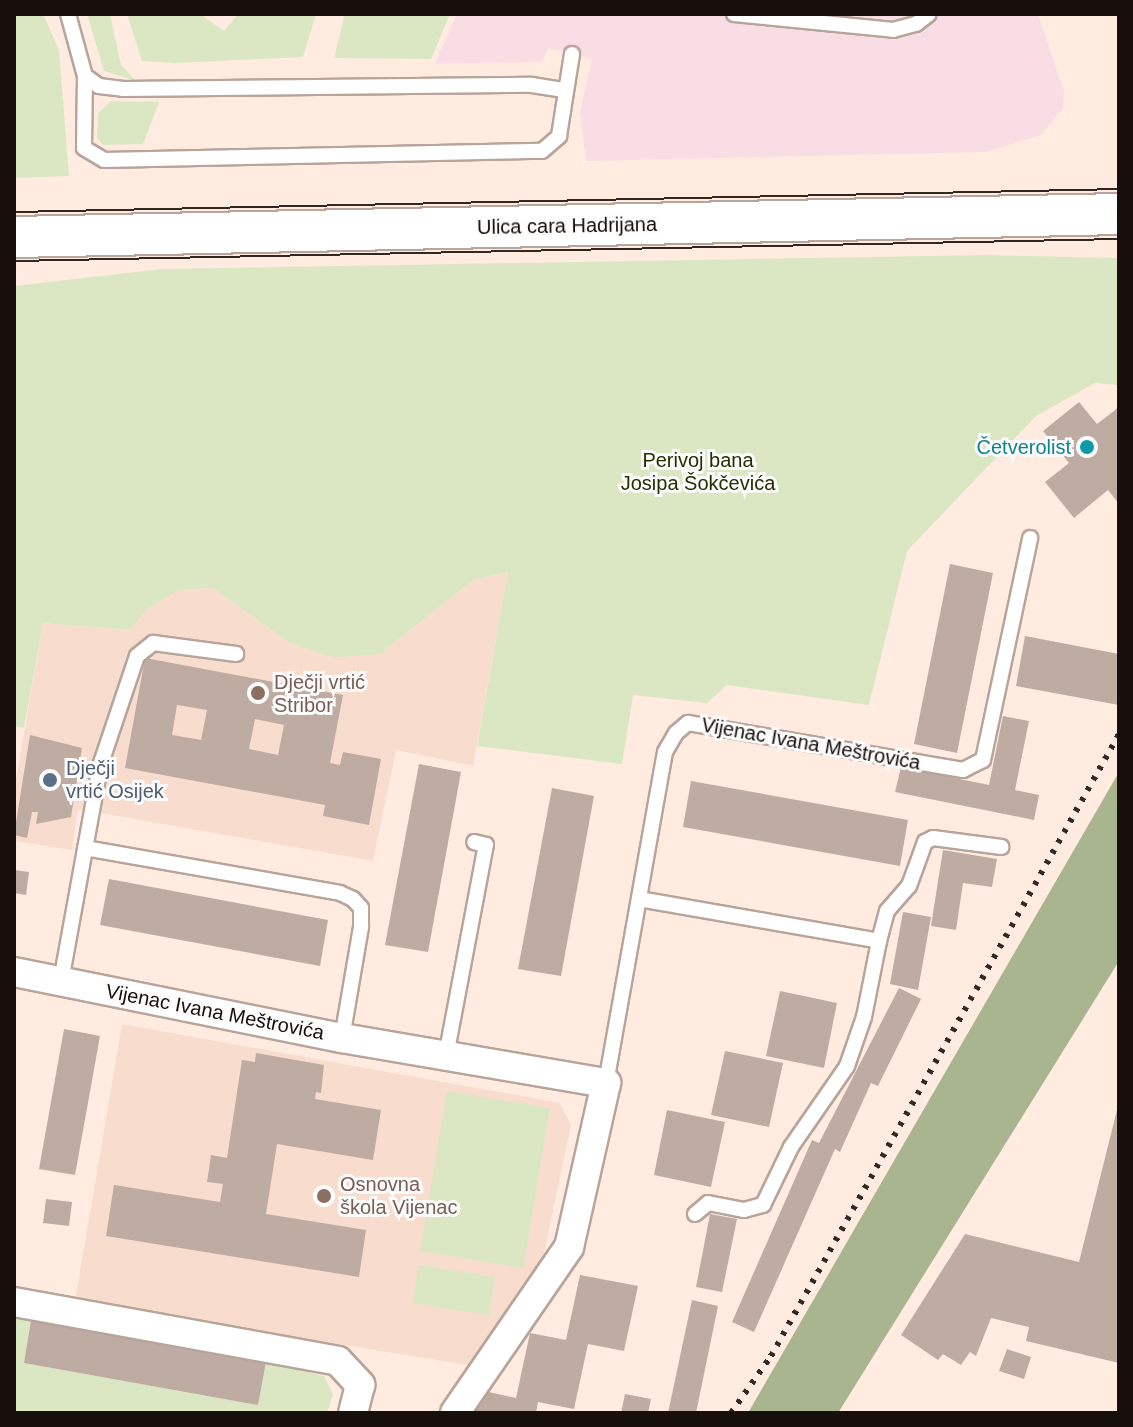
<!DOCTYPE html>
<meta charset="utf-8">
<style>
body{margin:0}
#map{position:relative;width:1133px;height:1427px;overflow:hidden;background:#ffebe0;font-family:Helvetica,sans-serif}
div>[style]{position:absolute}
.built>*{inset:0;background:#f8ddce}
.industrial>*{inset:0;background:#f8dee4}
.green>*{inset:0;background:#dbe7c3}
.forest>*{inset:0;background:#a8b58f}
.building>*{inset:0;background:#beaba1}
.roads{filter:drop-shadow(2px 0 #b7a49a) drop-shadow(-2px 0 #b7a49a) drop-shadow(0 2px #b7a49a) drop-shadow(0 -2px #b7a49a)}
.service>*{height:14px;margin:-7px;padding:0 7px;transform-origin:7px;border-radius:7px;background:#fff}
.minor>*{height:28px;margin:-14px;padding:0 14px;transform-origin:14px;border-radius:14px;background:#fff}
.secondary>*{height:40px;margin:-20px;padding:0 20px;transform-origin:20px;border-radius:20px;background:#fff}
.tram>*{height:2px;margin:-1px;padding:0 1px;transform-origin:1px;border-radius:1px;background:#312824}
.rail>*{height:6px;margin-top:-3px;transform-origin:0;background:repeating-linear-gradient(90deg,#312824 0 4px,transparent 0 12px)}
.dots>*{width:22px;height:22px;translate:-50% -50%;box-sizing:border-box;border:4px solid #fcfcfc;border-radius:50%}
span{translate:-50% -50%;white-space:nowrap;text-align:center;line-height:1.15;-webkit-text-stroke:6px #fcfcfc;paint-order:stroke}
.street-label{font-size:20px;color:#160f0c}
.culture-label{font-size:20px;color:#0d838f}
.right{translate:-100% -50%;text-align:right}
.park-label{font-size:20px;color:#253002}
.education-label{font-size:20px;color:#785e54}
.left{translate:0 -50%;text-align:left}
.service-label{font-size:20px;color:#4e5e75}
.frame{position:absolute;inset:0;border:16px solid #160f0c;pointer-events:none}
</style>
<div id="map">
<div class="built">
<div style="clip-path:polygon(508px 572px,473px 766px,396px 750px,373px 861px,78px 809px,72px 850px,14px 841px,14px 792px,43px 623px,129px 630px,149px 608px,179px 590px,213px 588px,290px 643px,334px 658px,380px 654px,473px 580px)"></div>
<div style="clip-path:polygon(122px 1024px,560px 1103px,571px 1125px,541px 1268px,473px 1366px,75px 1301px)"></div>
</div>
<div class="industrial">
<div style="clip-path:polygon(457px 14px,1038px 14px,1064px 91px,1063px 108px,1041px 135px,986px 152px,586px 161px,580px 112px,592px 59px,548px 48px,542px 62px,435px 64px)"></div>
</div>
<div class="green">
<div style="clip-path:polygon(14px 14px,43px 14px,59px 50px,69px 176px,14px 178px)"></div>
<div style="clip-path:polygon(87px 14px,110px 14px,121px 65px,136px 81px,104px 71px)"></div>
<div style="clip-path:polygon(127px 14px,200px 14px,224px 31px,238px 14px,316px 14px,303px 57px,175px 63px,142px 61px)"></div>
<div style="clip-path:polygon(345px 14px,450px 14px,431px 59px,334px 58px)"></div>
<div style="clip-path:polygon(111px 101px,159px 102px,143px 144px,103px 145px,97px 138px,98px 113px)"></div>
<div style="clip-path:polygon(987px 255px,1119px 258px,1119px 385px,1095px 383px,1036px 416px,907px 551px,869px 705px,727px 685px,707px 703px,633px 695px,622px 764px,477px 746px,508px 572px,473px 580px,380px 654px,334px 658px,290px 643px,213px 588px,179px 590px,149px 608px,129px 630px,43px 623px,24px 728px,14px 726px,14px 286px,162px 269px)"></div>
<div style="clip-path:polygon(447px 1091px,550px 1108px,523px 1268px,420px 1251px)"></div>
<div style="clip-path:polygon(419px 1265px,495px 1277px,489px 1315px,412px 1303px)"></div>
<div style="clip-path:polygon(14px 1319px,31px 1320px,24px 1363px,258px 1405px,266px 1362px,324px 1376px,333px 1394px,327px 1413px,14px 1413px)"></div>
</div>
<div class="forest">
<div style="clip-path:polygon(1119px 772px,1119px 961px,838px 1413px,748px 1413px)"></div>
</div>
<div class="building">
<div style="clip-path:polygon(1079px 402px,1097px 424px,1119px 407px,1119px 504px,1108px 490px,1074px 518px,1045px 482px,1069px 463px,1043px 431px)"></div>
<div style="clip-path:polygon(950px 564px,993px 573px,957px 753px,914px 744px)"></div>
<div style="clip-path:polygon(1025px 636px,1119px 654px,1119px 705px,1016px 686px)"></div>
<div style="clip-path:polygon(evenodd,145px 658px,343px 695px,330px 763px,340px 765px,343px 752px,381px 759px,369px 825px,323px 816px,325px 805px,125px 768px,145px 658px,177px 705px,207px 710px,201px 740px,172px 735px,177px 705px,145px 658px,255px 719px,284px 725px,278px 755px,249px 749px,255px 719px)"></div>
<div style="clip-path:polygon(1003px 716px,1029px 721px,1015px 790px,1039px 795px,1034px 820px,895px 792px,901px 767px,989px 785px)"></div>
<div style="clip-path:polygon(30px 735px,82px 748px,71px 817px,36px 824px,38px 812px,32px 812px,27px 838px,14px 835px)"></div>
<div style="clip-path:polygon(419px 764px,461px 772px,428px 952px,385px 945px)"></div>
<div style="clip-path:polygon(691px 781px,908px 820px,900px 866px,683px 827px)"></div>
<div style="clip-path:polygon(552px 788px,594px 796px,561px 976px,518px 969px)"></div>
<div style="clip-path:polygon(943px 850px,997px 859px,992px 887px,963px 883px,956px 930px,931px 926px)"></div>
<div style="clip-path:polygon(14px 870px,29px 872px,26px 895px,14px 893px)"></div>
<div style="clip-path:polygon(109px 879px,328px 920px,320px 966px,100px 925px)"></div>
<div style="clip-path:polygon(903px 912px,931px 917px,918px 990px,890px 984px)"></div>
<div style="clip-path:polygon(899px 988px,921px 999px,878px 1086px,871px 1083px,840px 1152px,835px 1149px,754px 1332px,732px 1322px,812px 1140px,819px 1143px)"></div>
<div style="clip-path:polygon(780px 991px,837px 1003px,824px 1068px,766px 1056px)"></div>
<div style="clip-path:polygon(64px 1029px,100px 1036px,75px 1175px,39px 1169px)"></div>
<div style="clip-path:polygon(725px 1051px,783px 1063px,769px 1127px,711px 1115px)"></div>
<div style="clip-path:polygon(256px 1053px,324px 1065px,321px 1093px,316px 1092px,315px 1099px,381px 1110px,373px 1160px,277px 1144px,266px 1214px,366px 1230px,359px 1277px,106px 1236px,114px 1185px,220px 1202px,223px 1184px,207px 1182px,211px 1155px,227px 1158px,242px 1060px,255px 1062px)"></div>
<div style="clip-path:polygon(1119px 1102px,1119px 1363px,1026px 1341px,1029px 1327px,991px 1318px,976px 1356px,970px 1352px,961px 1365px,943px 1354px,938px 1360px,901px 1335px,965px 1234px,1079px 1262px)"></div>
<div style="clip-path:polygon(667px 1110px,725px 1122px,711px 1187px,654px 1175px)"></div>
<div style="clip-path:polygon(46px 1199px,72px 1202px,69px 1226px,43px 1223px)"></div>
<div style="clip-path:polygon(710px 1214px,737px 1219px,722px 1292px,696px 1287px)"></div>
<div style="clip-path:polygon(580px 1275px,638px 1286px,624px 1351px,588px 1344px,574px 1409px,538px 1402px,536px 1413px,475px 1413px,480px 1390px,516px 1398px,530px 1333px,566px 1340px)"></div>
<div style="clip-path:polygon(692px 1300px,718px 1306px,696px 1413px,668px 1413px)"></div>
<div style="clip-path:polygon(31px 1320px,266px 1362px,258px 1405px,24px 1363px)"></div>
<div style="clip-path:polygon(1007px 1349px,1031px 1357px,1024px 1379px,999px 1371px)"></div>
<div style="clip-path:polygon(625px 1394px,651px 1399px,648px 1413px,621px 1413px)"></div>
</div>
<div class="roads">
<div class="service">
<div style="left:68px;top:14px;width:64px;rotate:74.7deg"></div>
<div style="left:85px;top:76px;width:72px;rotate:90.8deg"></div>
<div style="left:84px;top:148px;width:23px;rotate:31deg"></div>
<div style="left:104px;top:160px;width:438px;rotate:-1.2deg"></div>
<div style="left:542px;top:151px;width:23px;rotate:-41deg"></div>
<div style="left:559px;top:136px;width:83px;rotate:-81deg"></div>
<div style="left:734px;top:14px;width:160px;rotate:5.7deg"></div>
<div style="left:893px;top:30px;width:24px;rotate:-15deg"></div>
<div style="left:916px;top:24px;width:16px;rotate:-38deg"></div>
<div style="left:85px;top:76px;width:17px;rotate:36deg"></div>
<div style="left:99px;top:86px;width:24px;rotate:7deg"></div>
<div style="left:123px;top:89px;width:409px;rotate:-0.6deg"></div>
<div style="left:532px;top:85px;width:31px;rotate:9deg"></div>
<div style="left:85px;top:848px;width:259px;rotate:10deg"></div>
<div style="left:340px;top:893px;width:14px;rotate:25deg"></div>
<div style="left:353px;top:899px;width:12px;rotate:48deg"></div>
<div style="left:361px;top:908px;width:19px;rotate:90deg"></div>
<div style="left:361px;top:927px;width:113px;rotate:99.7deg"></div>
<div style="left:639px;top:899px;width:244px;rotate:9.9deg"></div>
<div style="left:879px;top:941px;width:31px;rotate:-75deg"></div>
<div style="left:887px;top:911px;width:33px;rotate:-49deg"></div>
<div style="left:909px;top:886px;width:47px;rotate:-70deg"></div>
<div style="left:925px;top:842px;width:9px;rotate:-27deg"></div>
<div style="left:933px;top:838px;width:69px;rotate:7.5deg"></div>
<div style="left:61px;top:981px;width:219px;rotate:-79.7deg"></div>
<div style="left:100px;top:766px;width:116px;rotate:-71.4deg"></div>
<div style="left:137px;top:656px;width:21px;rotate:-39deg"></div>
<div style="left:153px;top:643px;width:84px;rotate:7.5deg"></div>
<div style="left:446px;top:1056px;width:215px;rotate:-79.3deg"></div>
<div style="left:486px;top:845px;width:12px;rotate:-166deg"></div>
<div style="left:606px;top:1083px;width:336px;rotate:-79.9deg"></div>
<div style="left:665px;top:752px;width:22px;rotate:-60deg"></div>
<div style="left:676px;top:733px;width:16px;rotate:-40deg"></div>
<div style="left:688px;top:723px;width:279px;rotate:9.7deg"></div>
<div style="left:963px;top:770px;width:22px;rotate:-27deg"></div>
<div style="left:983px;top:760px;width:227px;rotate:-78deg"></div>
<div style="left:695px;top:1214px;width:17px;rotate:-40deg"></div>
<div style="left:708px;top:1203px;width:37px;rotate:11deg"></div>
<div style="left:744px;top:1210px;width:20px;rotate:-15deg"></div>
<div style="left:763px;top:1205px;width:64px;rotate:-64.2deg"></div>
<div style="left:791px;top:1147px;width:98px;rotate:-55.3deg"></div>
<div style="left:847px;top:1066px;width:52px;rotate:-70.9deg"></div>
<div style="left:864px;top:1017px;width:77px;rotate:-78.8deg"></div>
</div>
<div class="minor">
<div style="left:14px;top:972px;width:335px;rotate:11.4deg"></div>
<div style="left:342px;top:1038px;width:268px;rotate:9.7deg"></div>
<div style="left:606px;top:1083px;width:168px;rotate:102.7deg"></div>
<div style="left:569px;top:1247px;width:201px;rotate:124.5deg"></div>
<div style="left:14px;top:1302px;width:329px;rotate:10.3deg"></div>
<div style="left:338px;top:1361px;width:33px;rotate:47deg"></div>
<div style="left:360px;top:1385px;width:29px;rotate:104deg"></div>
</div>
<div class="secondary">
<div style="left:14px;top:237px;width:1105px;rotate:-1.19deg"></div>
</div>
</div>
<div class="tram">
<div style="left:14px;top:212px;width:1105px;rotate:-1.19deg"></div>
<div style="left:14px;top:261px;width:1105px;rotate:-1.14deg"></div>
</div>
<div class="rail">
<div style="left:731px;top:1413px;width:70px;rotate:-54.9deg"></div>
<div style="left:771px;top:1356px;width:713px;rotate:-60.77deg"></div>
</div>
<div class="dots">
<div style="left:1087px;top:447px;background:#0f9aa8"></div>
<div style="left:258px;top:693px;background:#8d6e63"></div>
<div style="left:50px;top:780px;background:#5c6f8a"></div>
<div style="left:324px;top:1196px;background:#8d6e63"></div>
</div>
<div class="street-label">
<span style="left:567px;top:226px;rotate:-1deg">Ulica cara Hadrijana</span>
<span style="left:811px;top:744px;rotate:10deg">Vijenac Ivana Meštrovića</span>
<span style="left:215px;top:1012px;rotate:11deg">Vijenac Ivana Meštrovića</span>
</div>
<div class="culture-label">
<span class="right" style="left:1071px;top:447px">Četverolist</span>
</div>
<div class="park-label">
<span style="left:698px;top:472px">Perivoj bana<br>Josipa Šokčevića</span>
</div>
<div class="education-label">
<span class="left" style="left:274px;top:694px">Dječji vrtić<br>Stribor</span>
<span class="left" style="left:340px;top:1196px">Osnovna<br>škola Vijenac</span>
</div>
<div class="service-label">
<span class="left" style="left:66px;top:780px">Dječji<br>vrtić Osijek</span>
</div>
<div class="frame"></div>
</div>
